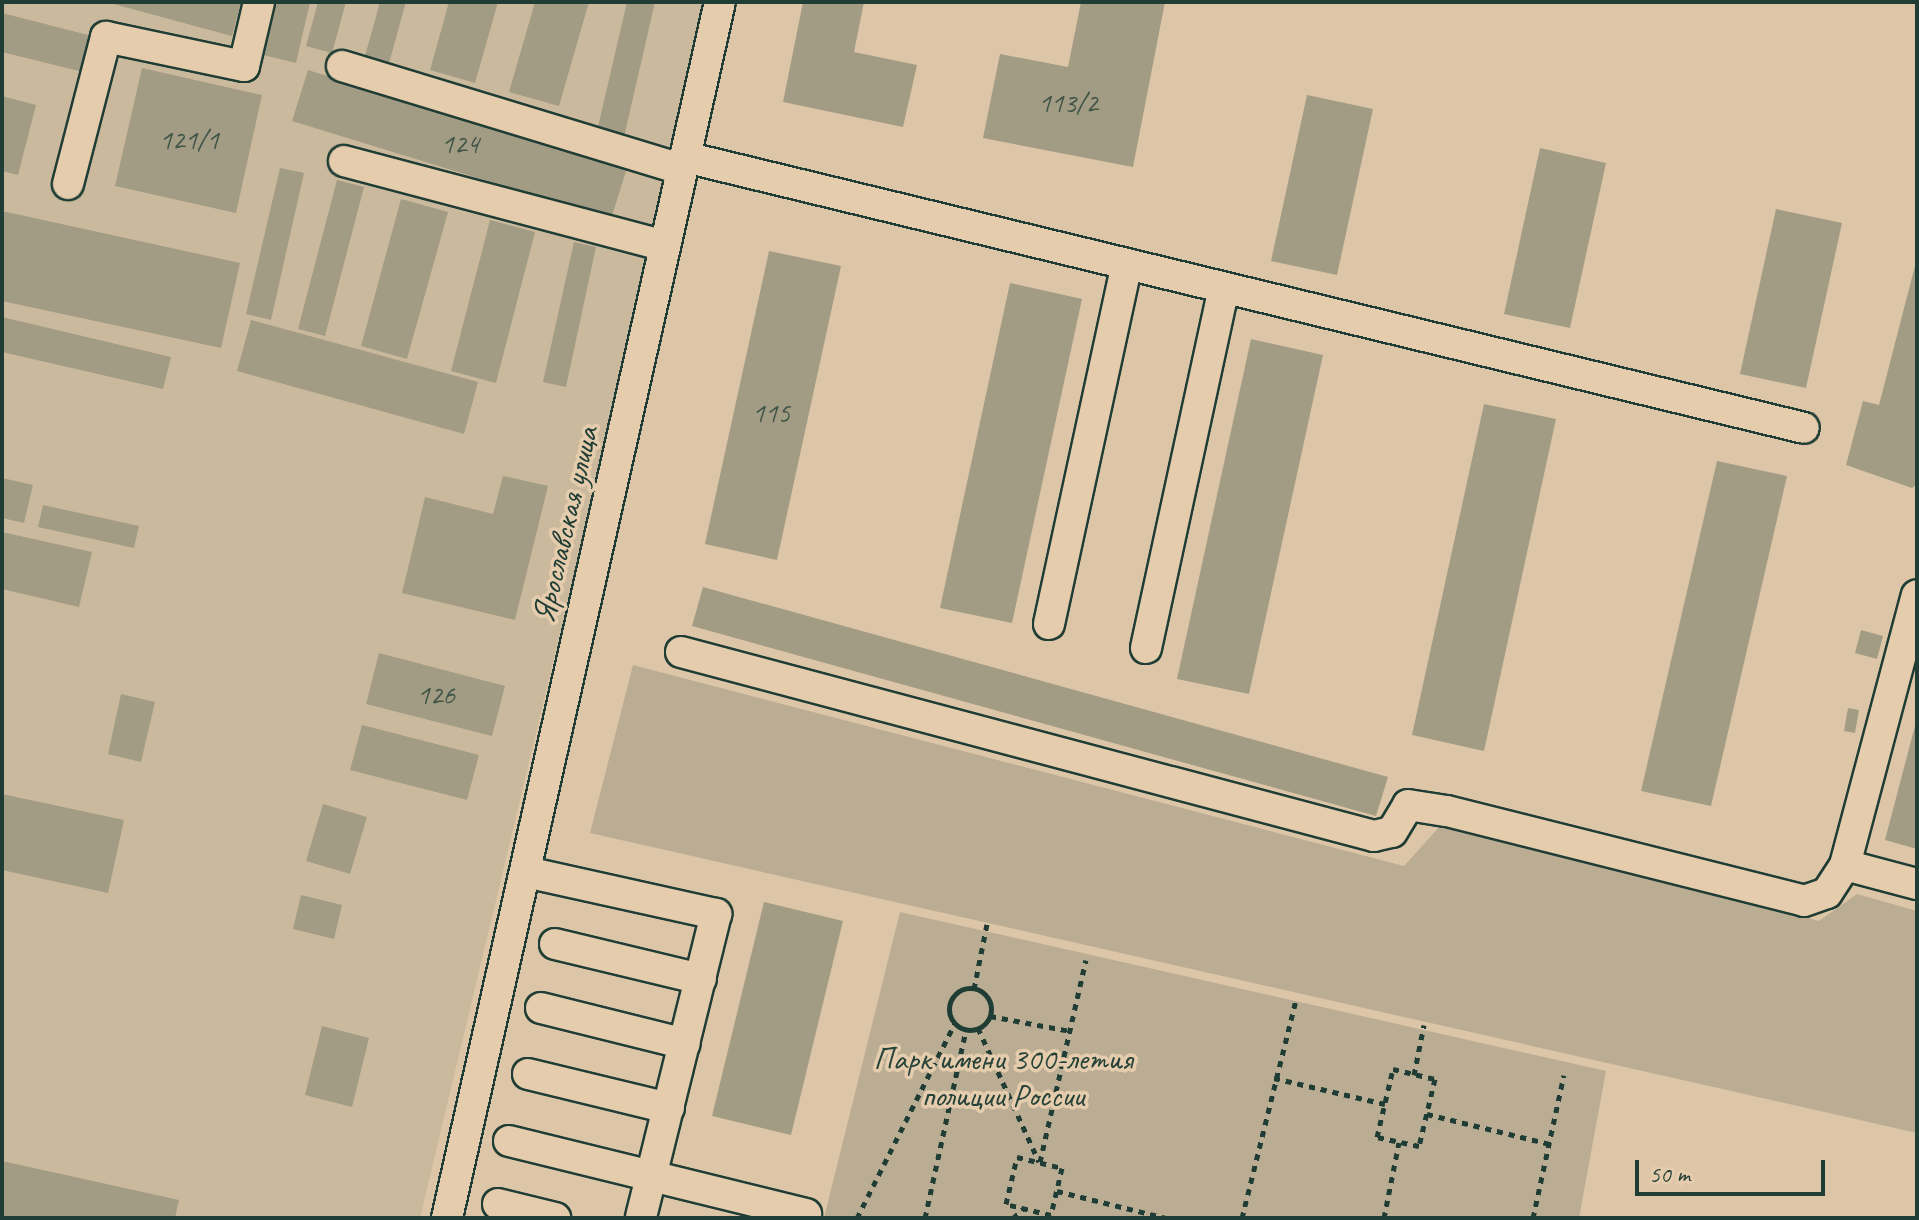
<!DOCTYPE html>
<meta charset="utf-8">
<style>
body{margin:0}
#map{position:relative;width:1919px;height:1220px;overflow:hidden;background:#ddc6a8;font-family:Caveat,sans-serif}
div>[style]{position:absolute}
.built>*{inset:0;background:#cbb99d}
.green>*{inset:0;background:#baad93}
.building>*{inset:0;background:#a29c84}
.path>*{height:5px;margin-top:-2.5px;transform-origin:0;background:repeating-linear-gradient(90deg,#1f3d34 0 6px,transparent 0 12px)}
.path>.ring{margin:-2.5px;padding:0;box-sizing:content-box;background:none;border:5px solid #1f3d34;border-radius:50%}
.roads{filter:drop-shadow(2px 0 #1f3d34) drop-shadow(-2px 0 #1f3d34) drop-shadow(0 2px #1f3d34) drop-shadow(0 -2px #1f3d34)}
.minor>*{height:30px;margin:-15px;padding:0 15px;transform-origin:15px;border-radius:15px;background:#e5ccad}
span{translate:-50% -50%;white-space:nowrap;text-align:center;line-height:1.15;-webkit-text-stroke:7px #e5ccad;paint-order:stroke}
.number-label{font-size:28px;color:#405548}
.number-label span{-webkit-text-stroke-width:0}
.street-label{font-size:32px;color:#1f3d34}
.park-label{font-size:32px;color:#274339}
.frame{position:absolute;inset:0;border:4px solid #1f3d34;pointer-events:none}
.scale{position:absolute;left:1635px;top:1160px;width:190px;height:36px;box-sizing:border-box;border:4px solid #1f3d34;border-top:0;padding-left:10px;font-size:24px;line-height:28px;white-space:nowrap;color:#1f3d34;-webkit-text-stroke:6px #e5ccad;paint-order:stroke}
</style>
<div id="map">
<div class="built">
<div style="clip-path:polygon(2px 2px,711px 2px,420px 1218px,2px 1218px)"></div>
</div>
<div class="green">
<div style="clip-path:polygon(633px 665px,1404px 866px,1441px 825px,1819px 921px,1857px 894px,1917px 911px,1917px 1133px,590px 833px)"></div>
<div style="clip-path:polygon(900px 912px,1606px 1071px,1579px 1218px,824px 1218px)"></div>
</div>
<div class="building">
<div style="clip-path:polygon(106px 2px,241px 2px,232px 36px)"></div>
<div style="clip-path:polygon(276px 2px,310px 2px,296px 63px,263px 55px)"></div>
<div style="clip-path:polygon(318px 2px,346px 2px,332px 53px,306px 46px)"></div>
<div style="clip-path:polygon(380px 2px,406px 2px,389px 63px,365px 56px)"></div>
<div style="clip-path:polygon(449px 2px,498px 2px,475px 83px,430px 70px)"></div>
<div style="clip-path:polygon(535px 2px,589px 2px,559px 106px,509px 92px)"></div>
<div style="clip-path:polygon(627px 2px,655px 2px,624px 137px,597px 131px)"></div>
<div style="clip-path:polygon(803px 2px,864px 2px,854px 52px,917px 65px,903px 127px,783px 102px)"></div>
<div style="clip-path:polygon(1081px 2px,1165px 2px,1133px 167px,983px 138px,1000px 54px,1068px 67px)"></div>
<div style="clip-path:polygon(2px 13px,92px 36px,83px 72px,2px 52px)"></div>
<div style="clip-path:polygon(142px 68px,262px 95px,236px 213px,115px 186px)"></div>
<div style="clip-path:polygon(308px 70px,627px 168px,611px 219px,292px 121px)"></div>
<div style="clip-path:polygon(1307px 95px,1373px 109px,1337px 275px,1271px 261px)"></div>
<div style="clip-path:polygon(2px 96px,36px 105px,18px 175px,2px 171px)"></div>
<div style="clip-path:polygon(1540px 148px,1606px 163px,1570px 328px,1504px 314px)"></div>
<div style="clip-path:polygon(280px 168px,304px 173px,271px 320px,246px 314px)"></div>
<div style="clip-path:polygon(337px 180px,364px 187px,325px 336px,298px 329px)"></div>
<div style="clip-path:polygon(401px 199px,448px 212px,407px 359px,361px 346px)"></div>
<div style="clip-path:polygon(1776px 209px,1842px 223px,1806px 388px,1740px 374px)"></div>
<div style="clip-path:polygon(2px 211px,240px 263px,221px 348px,2px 301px)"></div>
<div style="clip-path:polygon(490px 220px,535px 232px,496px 383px,451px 371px)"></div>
<div style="clip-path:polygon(574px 242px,596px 247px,566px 387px,543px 382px)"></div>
<div style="clip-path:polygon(769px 251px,841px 266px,777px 560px,705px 544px)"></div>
<div style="clip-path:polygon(1916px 262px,1917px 484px,1912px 488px,1846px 465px,1863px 401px,1879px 405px)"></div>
<div style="clip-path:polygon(1010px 283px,1082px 299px,1012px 623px,940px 608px)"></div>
<div style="clip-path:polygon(2px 317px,171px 357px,163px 389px,2px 352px)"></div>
<div style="clip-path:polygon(251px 320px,478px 382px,464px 434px,237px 371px)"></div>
<div style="clip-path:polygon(1251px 339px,1323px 355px,1249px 694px,1177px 679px)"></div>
<div style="clip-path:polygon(1484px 404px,1556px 419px,1484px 751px,1412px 735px)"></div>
<div style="clip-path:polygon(1717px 461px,1787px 476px,1711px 806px,1641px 791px)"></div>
<div style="clip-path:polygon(503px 476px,548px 486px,515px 620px,402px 593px,425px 497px,493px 514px)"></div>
<div style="clip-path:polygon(2px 478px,33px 485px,24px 523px,2px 518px)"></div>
<div style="clip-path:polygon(43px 505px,139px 526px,134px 548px,38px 527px)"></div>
<div style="clip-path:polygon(2px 532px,92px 552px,79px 607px,2px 589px)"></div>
<div style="clip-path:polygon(703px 587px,1388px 777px,1376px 816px,692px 626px)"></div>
<div style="clip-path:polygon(1861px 630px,1883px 636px,1877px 659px,1855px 653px)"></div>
<div style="clip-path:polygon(379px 653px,505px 686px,492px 736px,366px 704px)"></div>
<div style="clip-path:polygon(121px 694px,155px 702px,141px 762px,108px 754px)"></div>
<div style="clip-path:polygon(1848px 708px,1859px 710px,1855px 733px,1844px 731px)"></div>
<div style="clip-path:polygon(1916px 722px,1917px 722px,1917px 849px,1885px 840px)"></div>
<div style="clip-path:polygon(362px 725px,479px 755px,467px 800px,350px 770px)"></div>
<div style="clip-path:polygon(2px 794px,124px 820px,108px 893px,2px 870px)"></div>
<div style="clip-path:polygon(323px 804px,367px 817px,350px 874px,306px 861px)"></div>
<div style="clip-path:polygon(301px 895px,342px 905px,334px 939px,293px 929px)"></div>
<div style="clip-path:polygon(764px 902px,843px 921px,791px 1135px,712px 1116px)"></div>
<div style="clip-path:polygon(322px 1026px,369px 1038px,352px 1107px,305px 1095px)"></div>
<div style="clip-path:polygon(2px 1161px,179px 1200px,175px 1218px,2px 1217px)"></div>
</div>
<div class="path">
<div class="ring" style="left:949px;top:988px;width:37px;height:37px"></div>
<div style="left:974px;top:989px;width:66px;rotate:-78.7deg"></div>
<div style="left:990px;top:1016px;width:81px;rotate:10.6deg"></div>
<div style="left:978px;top:1028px;width:147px;rotate:65.5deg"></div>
<div style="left:1393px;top:1069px;width:43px;rotate:13.4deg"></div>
<div style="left:1435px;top:1079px;width:69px;rotate:103.4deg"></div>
<div style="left:1419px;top:1146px;width:43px;rotate:-167.9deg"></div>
<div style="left:1377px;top:1137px;width:70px;rotate:-76.8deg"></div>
<div style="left:1414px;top:1075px;width:51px;rotate:-78.7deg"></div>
<div style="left:1274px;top:1078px;width:114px;rotate:13.2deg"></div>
<div style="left:1427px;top:1114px;width:127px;rotate:13.7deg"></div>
<div style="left:1017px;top:1157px;width:46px;rotate:13.7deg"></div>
<div style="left:1062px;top:1168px;width:48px;rotate:103.2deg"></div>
<div style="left:1051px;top:1215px;width:46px;rotate:-166.3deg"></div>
<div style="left:1006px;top:1204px;width:48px;rotate:-76.8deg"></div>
<div style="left:1040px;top:1162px;width:207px;rotate:-77.2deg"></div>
<div style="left:1057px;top:1191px;width:112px;rotate:13.9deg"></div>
<div style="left:857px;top:1218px;width:218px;rotate:-63.3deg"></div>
<div style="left:925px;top:1218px;width:192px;rotate:-77.7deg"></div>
<div style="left:1013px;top:1218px;width:15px;rotate:-42deg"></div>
<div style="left:1242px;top:1218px;width:225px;rotate:-76.1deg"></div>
<div style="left:1384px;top:1218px;width:77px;rotate:-78.8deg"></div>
<div style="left:1533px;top:1218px;width:146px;rotate:-77.8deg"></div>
</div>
<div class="roads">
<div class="minor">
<div style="left:342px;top:66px;width:355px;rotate:16.9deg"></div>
<div style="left:685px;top:157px;width:1151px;rotate:13.61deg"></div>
<div style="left:344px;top:161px;width:332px;rotate:14.8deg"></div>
<div style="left:68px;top:184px;width:152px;rotate:-75.5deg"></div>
<div style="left:106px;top:37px;width:141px;rotate:11.9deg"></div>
<div style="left:244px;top:66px;width:66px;rotate:-76.8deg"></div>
<div style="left:1049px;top:624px;width:368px;rotate:-77.8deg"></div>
<div style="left:1146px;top:648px;width:368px;rotate:-77.8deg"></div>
<div style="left:681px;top:652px;width:717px;rotate:14.87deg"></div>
<div style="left:1374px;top:836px;width:18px;rotate:-13deg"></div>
<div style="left:1392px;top:832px;width:31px;rotate:-59deg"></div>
<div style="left:1408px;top:805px;width:39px;rotate:9deg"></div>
<div style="left:1447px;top:811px;width:368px;rotate:14.1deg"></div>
<div style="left:1804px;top:901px;width:24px;rotate:-19deg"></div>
<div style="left:1827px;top:893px;width:33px;rotate:-57deg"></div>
<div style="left:1845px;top:865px;width:279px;rotate:-75.1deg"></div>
<div style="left:1845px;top:865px;width:74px;rotate:14.8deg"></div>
<div style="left:526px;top:872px;width:195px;rotate:12.5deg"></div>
<div style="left:716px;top:914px;width:313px;rotate:103.9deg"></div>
<div style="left:555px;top:944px;width:150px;rotate:13.5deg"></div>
<div style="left:541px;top:1008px;width:148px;rotate:14deg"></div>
<div style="left:528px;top:1074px;width:145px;rotate:13.6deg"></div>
<div style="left:509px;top:1141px;width:306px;rotate:13.8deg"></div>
<div style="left:498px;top:1204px;width:59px;rotate:13.8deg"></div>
<div style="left:447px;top:1218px;width:1246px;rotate:-77.35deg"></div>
</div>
</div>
<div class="number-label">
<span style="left:1068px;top:103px">113/2</span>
<span style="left:189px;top:140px">121/1</span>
<span style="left:460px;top:144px">124</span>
<span style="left:771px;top:413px">115</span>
<span style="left:436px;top:695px">126</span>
</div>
<div class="street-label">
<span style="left:566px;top:525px;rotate:-77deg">Ярославская улица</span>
</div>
<div class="park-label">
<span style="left:1003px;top:1078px">Парк имени 300-летия<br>полиции России</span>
</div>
<div class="frame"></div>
<div class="scale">50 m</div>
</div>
